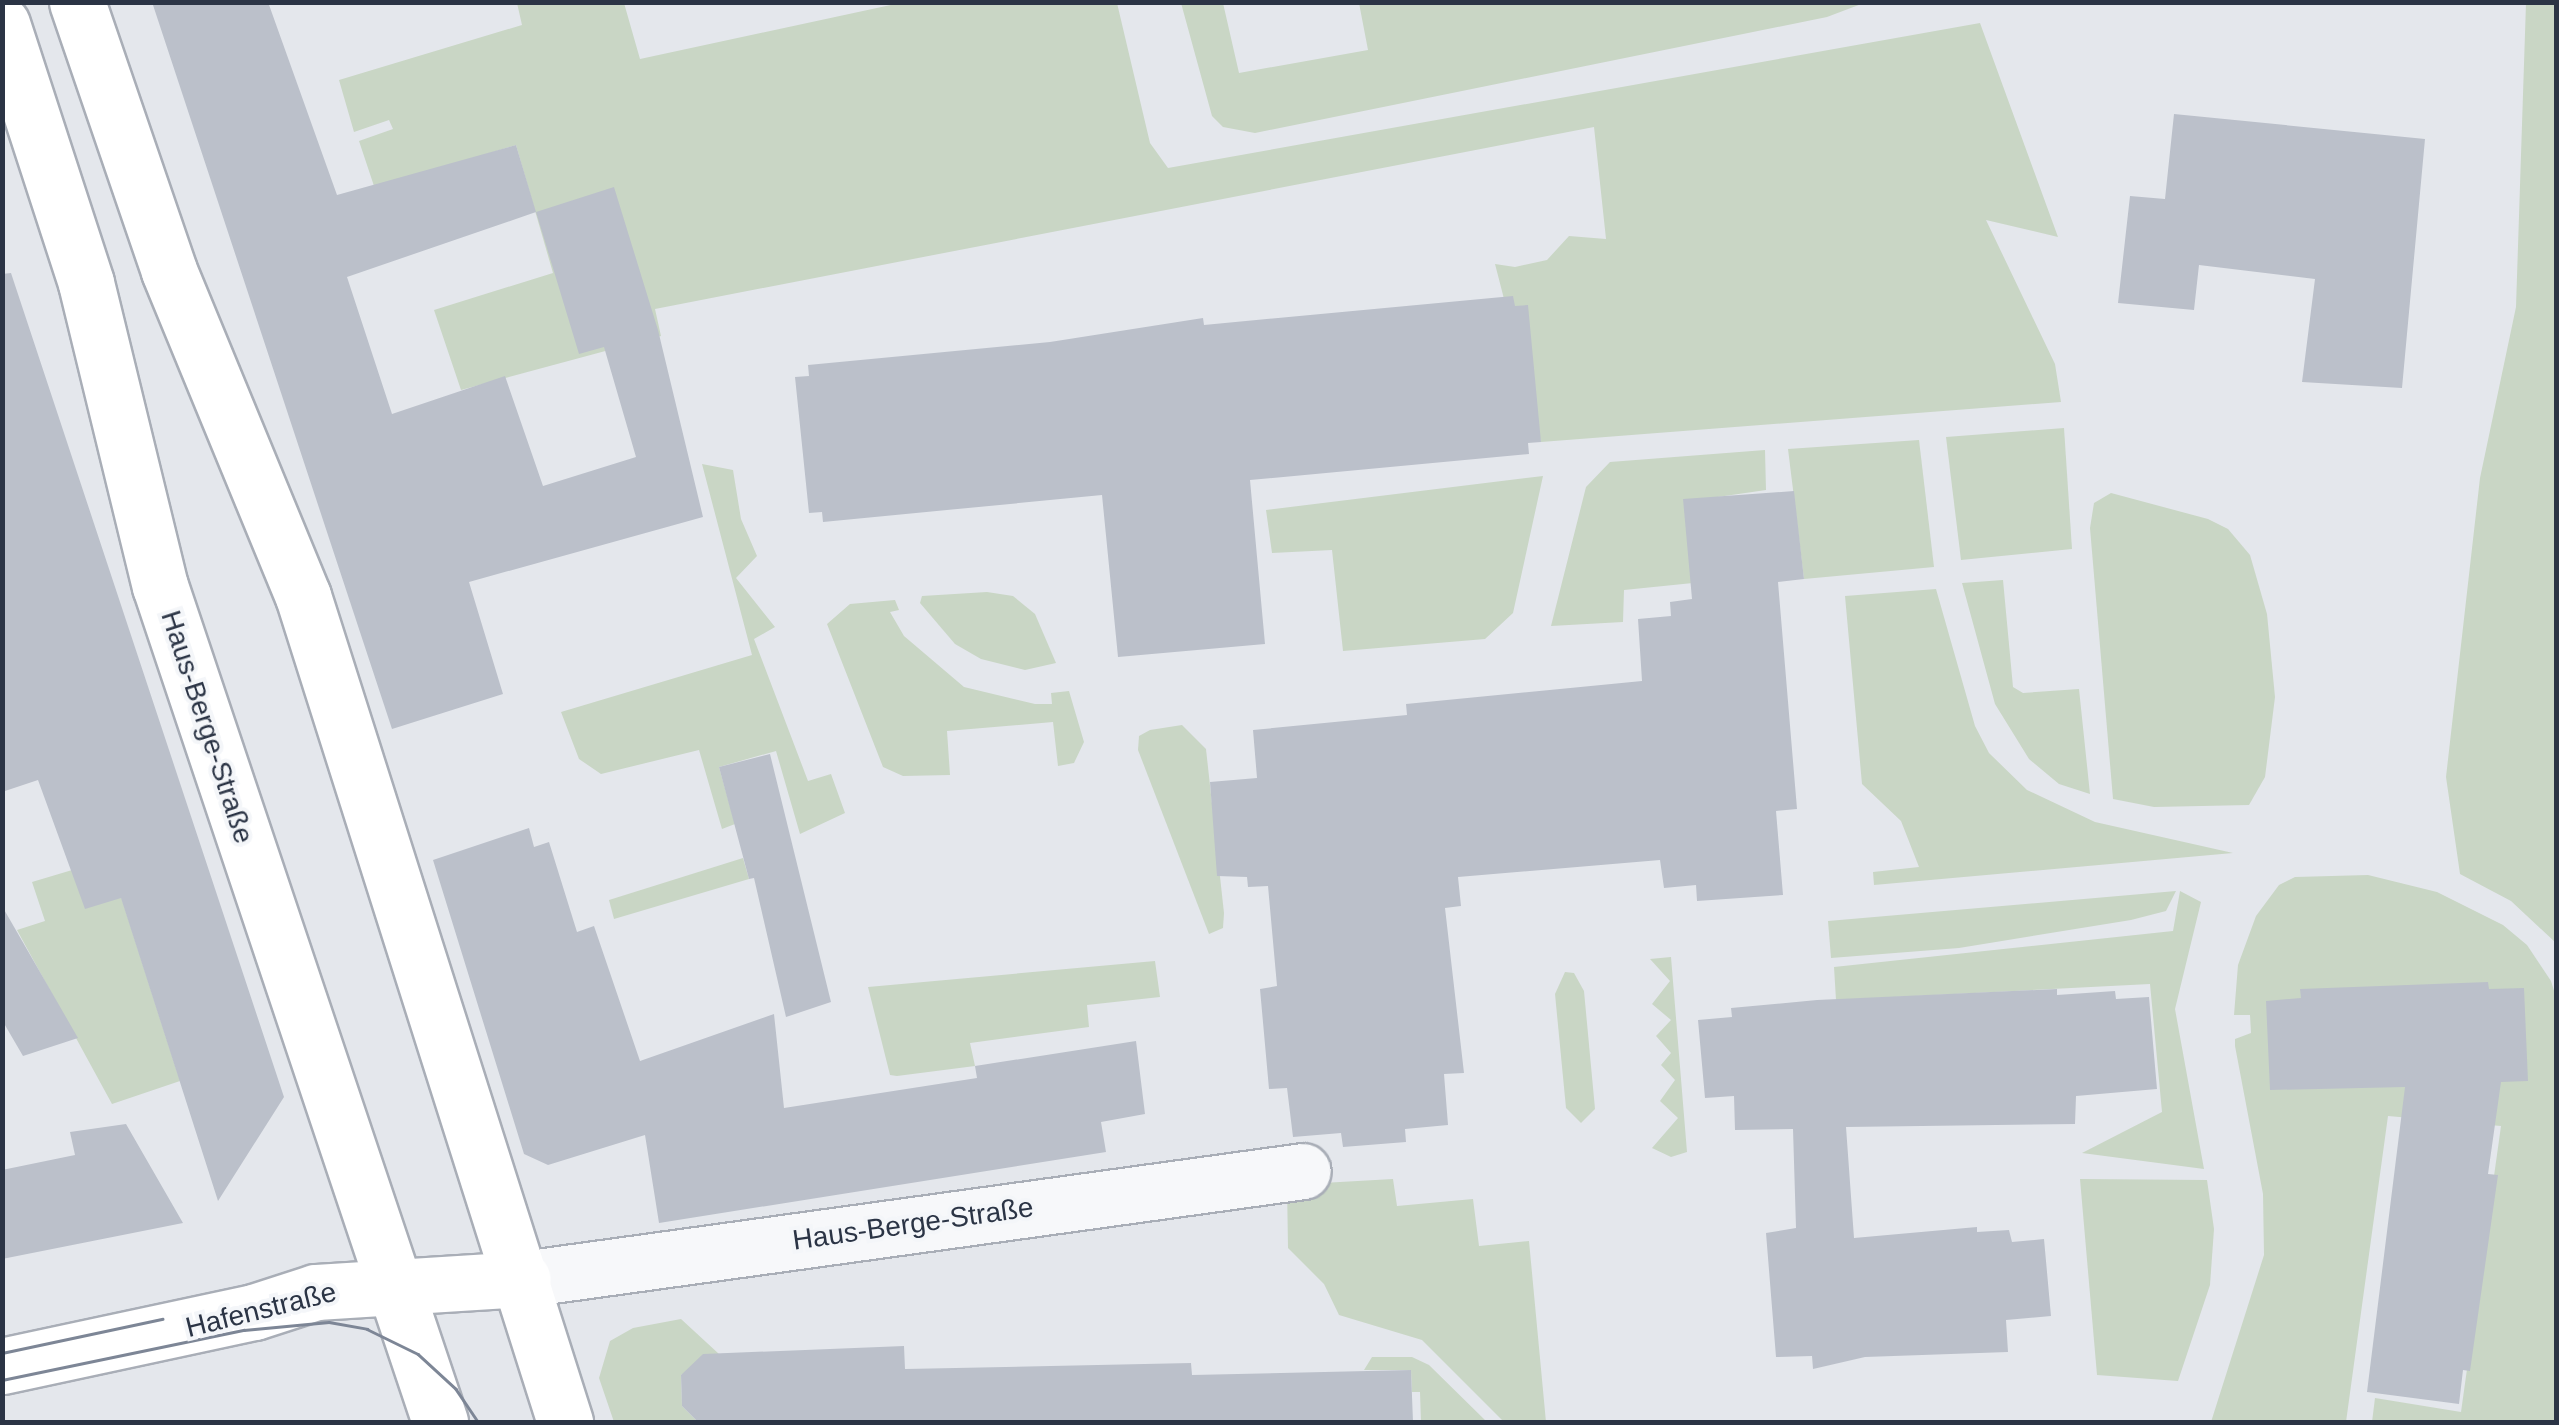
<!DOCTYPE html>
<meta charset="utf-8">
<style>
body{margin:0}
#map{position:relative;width:2559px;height:1425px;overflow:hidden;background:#e4e7ec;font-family:Arial,sans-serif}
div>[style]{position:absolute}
.green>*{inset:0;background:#c9d6c5}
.building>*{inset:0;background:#bbc0ca}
.roads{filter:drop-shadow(2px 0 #a9aeb7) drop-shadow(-2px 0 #a9aeb7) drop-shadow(0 2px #a9aeb7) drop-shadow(0 -2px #a9aeb7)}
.minor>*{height:55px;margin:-27.5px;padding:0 27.5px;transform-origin:27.5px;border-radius:27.5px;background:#f7f8fa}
.secondary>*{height:55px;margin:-27.5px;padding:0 27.5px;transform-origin:27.5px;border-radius:27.5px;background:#fff}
.tram>*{height:2.5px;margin:-1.25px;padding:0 1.25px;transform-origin:1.25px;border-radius:1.25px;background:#7d8696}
span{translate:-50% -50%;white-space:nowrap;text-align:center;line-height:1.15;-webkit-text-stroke:8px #f4f6f9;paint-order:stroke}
.street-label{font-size:28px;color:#2b3445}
.frame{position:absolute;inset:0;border:5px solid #2b3445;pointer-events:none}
</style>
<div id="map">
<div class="green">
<div style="clip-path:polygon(517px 3px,624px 3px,640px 59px,900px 3px,1117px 3px,1150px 143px,1168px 168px,1980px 23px,2058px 237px,1986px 220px,2055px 364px,2061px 402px,1541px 442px,1495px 264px,1515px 267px,1547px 260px,1569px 236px,1606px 239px,1594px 127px,655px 309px,661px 336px,461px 390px,434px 310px,553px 273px,516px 145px,375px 189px,359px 141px,393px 129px,389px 120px,354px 132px,339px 80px,522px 25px)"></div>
<div style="clip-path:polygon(1181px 3px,1223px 3px,1239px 73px,1368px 50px,1359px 3px,1864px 3px,1827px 17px,1255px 133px,1223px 127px,1212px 116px)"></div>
<div style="clip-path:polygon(2526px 3px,2556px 3px,2556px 943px,2511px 901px,2460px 874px,2446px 777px,2480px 478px,2516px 307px)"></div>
<div style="clip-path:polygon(2064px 428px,2072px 549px,1961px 560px,1946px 437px)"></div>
<div style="clip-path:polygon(1919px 440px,1934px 567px,1804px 579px,1788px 449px)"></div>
<div style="clip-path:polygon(1765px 450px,1766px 490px,1690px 501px,1693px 583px,1624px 590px,1623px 622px,1551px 626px,1586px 487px,1610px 462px)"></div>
<div style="clip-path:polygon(702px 464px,733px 470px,741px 519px,757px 556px,736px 578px,775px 627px,754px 639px,808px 781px,831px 774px,845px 813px,800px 834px,776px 751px,719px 767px,735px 824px,722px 829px,699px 750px,601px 774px,579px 759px,561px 712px,752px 655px)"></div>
<div style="clip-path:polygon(1543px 476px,1513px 613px,1485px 639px,1343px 651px,1332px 550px,1272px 553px,1266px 510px)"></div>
<div style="clip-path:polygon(2111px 493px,2208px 519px,2228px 529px,2250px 555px,2267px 614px,2275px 697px,2265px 777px,2249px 805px,2154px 807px,2113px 799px,2090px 528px,2094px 503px)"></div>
<div style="clip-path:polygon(2003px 580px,2013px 687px,2023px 693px,2079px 689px,2090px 794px,2059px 784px,2029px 759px,1995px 704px,1962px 583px)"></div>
<div style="clip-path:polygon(1936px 589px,1975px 726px,1989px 753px,2027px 790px,2095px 822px,2233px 853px,1874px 885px,1873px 872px,1919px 867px,1901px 821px,1862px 784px,1845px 596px)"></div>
<div style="clip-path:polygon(987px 592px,1013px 596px,1035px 614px,1056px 663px,1025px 670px,981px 659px,955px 644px,920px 603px,922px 596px)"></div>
<div style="clip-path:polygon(895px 600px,899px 610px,890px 612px,904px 636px,964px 687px,1035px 704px,1052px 704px,1051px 693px,1069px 691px,1084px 742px,1074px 763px,1058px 766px,1053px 722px,947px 731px,950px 775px,903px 776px,883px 767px,827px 624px,850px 604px)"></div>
<div style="clip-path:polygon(1182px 725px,1206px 749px,1224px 913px,1223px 928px,1209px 934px,1138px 750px,1139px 736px,1150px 730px)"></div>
<div style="clip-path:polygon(743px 858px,749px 879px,614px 919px,609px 900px)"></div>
<div style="clip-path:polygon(109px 859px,180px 1081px,112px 1104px,17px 930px,45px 921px,32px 882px)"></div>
<div style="clip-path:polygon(2368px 875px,2437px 892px,2503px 925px,2527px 945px,2551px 981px,2556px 997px,2556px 1422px,2372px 1422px,2375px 1398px,2461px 1412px,2501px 1126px,2388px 1116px,2346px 1422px,2211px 1422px,2264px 1255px,2263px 1194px,2235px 1046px,2235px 1039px,2251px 1033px,2250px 1015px,2234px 1015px,2238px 965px,2256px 916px,2279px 885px,2295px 877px)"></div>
<div style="clip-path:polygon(2176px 891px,2166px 911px,2131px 920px,1959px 948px,1831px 958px,1828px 921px)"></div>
<div style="clip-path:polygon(2180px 891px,2201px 902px,2175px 1009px,2204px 1169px,2082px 1153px,2162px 1112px,2150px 984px,1836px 1000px,1834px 967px,2173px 931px)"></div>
<div style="clip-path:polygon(1671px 957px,1687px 1152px,1671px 1157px,1652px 1148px,1678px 1118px,1660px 1101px,1675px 1080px,1661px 1065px,1671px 1053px,1656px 1036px,1671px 1020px,1652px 1004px,1670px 981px,1650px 959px)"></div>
<div style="clip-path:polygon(1155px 961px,1160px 997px,1087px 1005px,1089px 1027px,970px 1043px,975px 1066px,897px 1076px,890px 1075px,868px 987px)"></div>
<div style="clip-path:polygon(1565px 972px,1574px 973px,1584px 991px,1595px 1109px,1581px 1123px,1566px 1108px,1555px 994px)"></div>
<div style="clip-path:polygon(1393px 1179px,1397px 1206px,1473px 1199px,1479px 1246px,1529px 1241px,1546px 1422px,1504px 1422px,1422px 1340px,1339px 1315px,1324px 1284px,1288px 1248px,1287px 1185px)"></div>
<div style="clip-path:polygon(2080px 1179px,2207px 1180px,2214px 1229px,2210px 1285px,2178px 1381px,2097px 1375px)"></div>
<div style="clip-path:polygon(681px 1319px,719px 1354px,681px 1375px,682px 1406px,698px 1422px,614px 1422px,599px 1378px,610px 1341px,633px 1328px)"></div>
<div style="clip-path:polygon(1372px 1357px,1412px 1357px,1429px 1365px,1487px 1422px,1421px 1422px,1420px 1392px,1412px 1392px,1411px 1370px,1364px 1370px)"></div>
</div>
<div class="building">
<div style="clip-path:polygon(evenodd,152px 2px,268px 2px,337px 195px,516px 145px,536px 212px,614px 187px,658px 330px,703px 517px,469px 582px,503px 694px,392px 729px,152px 2px,536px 212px,579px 354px,604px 347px,636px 457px,543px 486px,505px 376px,392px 414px,347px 277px,536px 212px)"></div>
<div style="clip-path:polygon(2174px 114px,2425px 139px,2402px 388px,2302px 382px,2315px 279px,2199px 265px,2194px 310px,2118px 303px,2130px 196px,2165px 199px)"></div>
<div style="clip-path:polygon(11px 273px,284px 1097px,218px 1201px,121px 898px,85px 909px,38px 780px,2px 792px,2px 274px)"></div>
<div style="clip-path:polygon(1513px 296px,1515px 306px,1528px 305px,1541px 442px,1528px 443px,1529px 454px,1250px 480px,1265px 644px,1118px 657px,1102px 495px,823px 522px,822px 512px,809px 513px,795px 377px,809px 376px,808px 365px,1050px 342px,1203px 318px,1204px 325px)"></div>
<div style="clip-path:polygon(1794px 491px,1804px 579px,1778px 582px,1797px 809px,1776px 811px,1783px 895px,1697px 901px,1696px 885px,1664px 888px,1660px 860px,1458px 877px,1461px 906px,1445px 908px,1464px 1073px,1444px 1074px,1448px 1125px,1405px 1129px,1406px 1142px,1343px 1147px,1341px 1133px,1293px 1137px,1287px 1088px,1269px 1089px,1260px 989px,1277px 986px,1268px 886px,1248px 887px,1247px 877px,1217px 876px,1210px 782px,1257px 778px,1253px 730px,1407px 715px,1406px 704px,1642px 681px,1638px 619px,1671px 616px,1670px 602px,1692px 599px,1683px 499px)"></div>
<div style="clip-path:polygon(770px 754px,831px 1002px,786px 1017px,754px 878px,749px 879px,719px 767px)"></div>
<div style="clip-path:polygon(529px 828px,534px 847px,549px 842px,577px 932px,594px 926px,640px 1061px,774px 1014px,784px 1108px,977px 1078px,975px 1066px,1136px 1041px,1145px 1114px,1101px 1122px,1106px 1152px,659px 1223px,645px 1135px,548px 1165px,524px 1154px,433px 860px)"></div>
<div style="clip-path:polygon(2px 906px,78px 1038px,23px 1056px,2px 1020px)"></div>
<div style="clip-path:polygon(2488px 982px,2489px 989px,2524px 988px,2528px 1081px,2501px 1082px,2488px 1174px,2498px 1175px,2470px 1371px,2463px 1370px,2459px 1404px,2367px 1392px,2405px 1087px,2270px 1090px,2266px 1001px,2301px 998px,2300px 989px)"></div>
<div style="clip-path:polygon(2057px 989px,2057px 995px,2115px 991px,2116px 999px,2149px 997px,2157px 1089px,2076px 1096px,2075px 1124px,1846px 1127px,1854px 1238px,1977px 1227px,1977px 1232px,2009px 1230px,2012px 1242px,2044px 1239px,2051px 1316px,2006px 1320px,2008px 1352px,1865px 1357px,1813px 1369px,1812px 1356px,1776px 1357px,1766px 1233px,1796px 1228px,1793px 1129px,1735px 1130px,1734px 1096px,1705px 1098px,1698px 1020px,1732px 1017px,1731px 1008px,1817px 1000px)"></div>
<div style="clip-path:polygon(126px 1124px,183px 1223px,2px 1259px,2px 1170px,75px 1155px,70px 1132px)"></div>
<div style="clip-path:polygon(904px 1346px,905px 1369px,1191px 1363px,1192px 1375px,1411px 1370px,1413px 1422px,698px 1422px,682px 1406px,681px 1375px,703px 1354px)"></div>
</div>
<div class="roads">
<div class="minor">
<div style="left:523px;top:1279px;width:787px;rotate:-7.88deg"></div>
</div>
<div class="secondary">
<div style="left:77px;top:2px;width:284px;rotate:71.1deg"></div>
<div style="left:169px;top:271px;width:352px;rotate:67.6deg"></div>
<div style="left:303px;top:596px;width:867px;rotate:72.4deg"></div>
<div style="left:2px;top:24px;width:272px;rotate:72deg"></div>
<div style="left:86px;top:283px;width:312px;rotate:76.3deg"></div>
<div style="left:160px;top:586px;width:882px;rotate:71.48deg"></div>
<div style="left:2px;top:1366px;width:258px;rotate:-12.1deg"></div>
<div style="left:254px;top:1312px;width:65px;rotate:-17.9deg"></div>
<div style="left:316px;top:1292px;width:207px;rotate:-3.6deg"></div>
</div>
</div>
<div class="tram">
<div style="left:2px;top:1353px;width:164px;rotate:-12deg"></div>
<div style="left:2px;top:1380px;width:247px;rotate:-11.7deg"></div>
<div style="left:244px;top:1330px;width:85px;rotate:-5.4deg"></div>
<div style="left:329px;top:1322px;width:39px;rotate:10deg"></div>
<div style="left:367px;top:1329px;width:57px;rotate:26.1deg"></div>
<div style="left:418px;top:1354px;width:52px;rotate:42.6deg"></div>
<div style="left:456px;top:1389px;width:40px;rotate:56deg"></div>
</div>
<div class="street-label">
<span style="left:207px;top:727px;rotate:72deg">Haus-Berge-Straße</span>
<span style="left:913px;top:1224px;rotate:-8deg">Haus-Berge-Straße</span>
<span style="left:261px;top:1310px;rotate:-14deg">Hafenstraße</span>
</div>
<div class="frame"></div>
</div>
